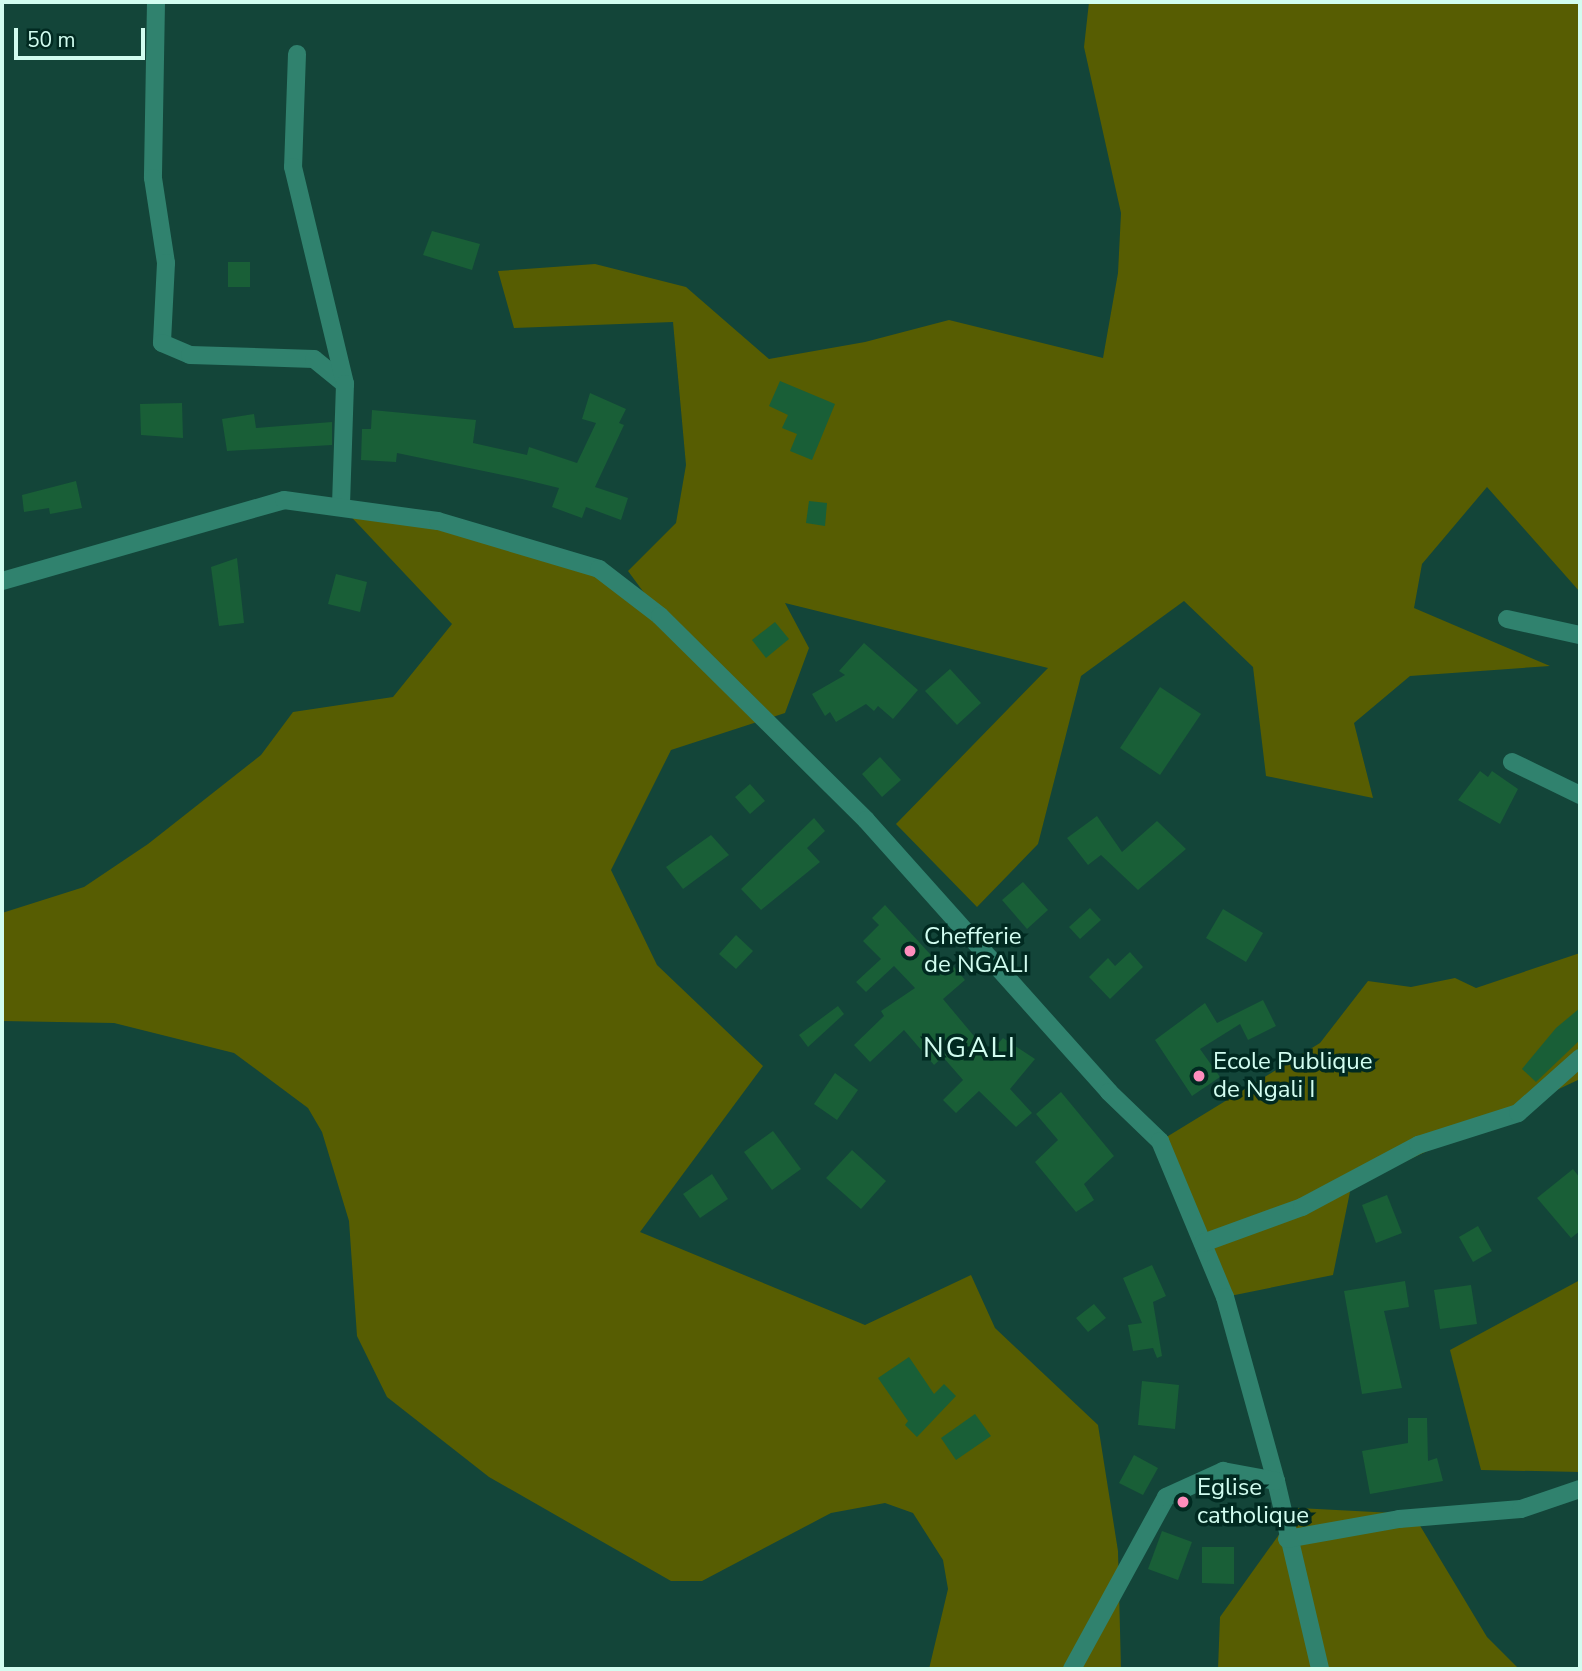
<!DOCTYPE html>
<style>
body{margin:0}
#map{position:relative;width:1582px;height:1671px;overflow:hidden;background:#134539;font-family:"Nunito Sans",sans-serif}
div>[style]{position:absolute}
.green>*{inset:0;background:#575d02}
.building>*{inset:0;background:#195f37}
.minor>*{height:18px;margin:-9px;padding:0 9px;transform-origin:9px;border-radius:9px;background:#30826e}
.dots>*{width:19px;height:19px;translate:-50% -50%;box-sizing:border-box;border:4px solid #012a21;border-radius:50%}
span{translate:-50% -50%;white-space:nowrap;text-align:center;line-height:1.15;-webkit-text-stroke:7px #012a21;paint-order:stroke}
.poi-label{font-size:24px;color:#d2fdf0}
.left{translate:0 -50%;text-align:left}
.quarter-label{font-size:28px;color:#d2fdf0;letter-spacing:2px}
.frame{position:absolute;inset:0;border:4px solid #d2fdf0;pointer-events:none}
.scale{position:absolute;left:14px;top:28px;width:131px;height:32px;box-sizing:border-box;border:4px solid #d2fdf0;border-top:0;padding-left:9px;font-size:21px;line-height:24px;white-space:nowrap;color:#d2fdf0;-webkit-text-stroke:5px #012a21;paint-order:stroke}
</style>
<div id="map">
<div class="green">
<div style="clip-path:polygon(1089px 2px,1580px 2px,1580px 592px,1487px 487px,1422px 564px,1414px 608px,1550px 666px,1410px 676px,1354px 723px,1373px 798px,1266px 776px,1253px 667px,1184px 601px,1081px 676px,1038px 844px,977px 907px,896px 824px,1048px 668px,785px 603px,809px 648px,785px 713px,671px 750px,611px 870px,657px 965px,763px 1066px,640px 1232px,865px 1325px,971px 1275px,995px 1328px,1098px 1425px,1118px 1551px,1121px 1669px,929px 1669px,948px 1589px,943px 1560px,913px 1513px,885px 1503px,831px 1513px,702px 1581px,671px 1581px,489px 1477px,387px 1397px,357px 1336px,349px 1221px,322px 1132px,308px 1108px,234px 1053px,114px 1023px,2px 1021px,2px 913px,84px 887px,148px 844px,261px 755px,293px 712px,393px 697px,452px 624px,341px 506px,599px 569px,656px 609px,628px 571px,676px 523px,686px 465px,673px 322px,514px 328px,498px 271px,595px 264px,686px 287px,769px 359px,865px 342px,949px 320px,1103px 358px,1118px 273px,1121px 213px,1084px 47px)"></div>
<div style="clip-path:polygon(1580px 953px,1580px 1079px,1351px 1187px,1333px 1275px,1225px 1297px,1160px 1141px,1320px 1043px,1368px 981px,1411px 987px,1455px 978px,1476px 988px)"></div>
<div style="clip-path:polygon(1580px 1280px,1580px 1472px,1481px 1470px,1450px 1350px)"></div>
<div style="clip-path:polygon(1298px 1508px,1413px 1514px,1487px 1637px,1519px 1669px,1218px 1669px,1220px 1617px)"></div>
</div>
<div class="building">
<div style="clip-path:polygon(432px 231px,480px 244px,472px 270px,423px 255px)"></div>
<div style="clip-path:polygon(228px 262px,250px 262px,250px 287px,228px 287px)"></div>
<div style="clip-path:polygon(780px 381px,835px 404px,812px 460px,790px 451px,797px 434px,782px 428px,788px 415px,769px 406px)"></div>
<div style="clip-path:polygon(590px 393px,626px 409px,619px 423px,624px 425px,595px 487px,628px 498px,621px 520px,586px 507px,582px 518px,552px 507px,559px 488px,522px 479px,397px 453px,396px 462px,361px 460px,362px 429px,371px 429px,372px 410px,476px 420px,473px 443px,527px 455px,529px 447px,577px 463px,596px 423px,582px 419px)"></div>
<div style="clip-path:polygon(182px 403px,183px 438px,141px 435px,140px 404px)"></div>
<div style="clip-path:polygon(254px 414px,256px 428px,332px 422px,332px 445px,227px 451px,222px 419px)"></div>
<div style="clip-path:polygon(76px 481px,82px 508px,50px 514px,49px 508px,24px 512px,22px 495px)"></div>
<div style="clip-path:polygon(809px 501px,827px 503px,825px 526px,806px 523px)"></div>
<div style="clip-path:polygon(237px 558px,244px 623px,219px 626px,211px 567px)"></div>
<div style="clip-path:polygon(336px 574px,367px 582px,360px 612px,328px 604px)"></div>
<div style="clip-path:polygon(775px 622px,789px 639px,766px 658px,752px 640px)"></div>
<div style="clip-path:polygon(864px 643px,918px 690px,893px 719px,878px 706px,874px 711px,866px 704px,836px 722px,830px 712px,825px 716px,812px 694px,845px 675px,839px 671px)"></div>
<div style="clip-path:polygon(950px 669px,981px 703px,957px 725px,925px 691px)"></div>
<div style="clip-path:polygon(1160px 687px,1201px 714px,1160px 775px,1120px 748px)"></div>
<div style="clip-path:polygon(880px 757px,901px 780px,882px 797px,862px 774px)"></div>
<div style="clip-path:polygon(1480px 771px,1488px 777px,1492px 771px,1518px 789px,1500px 824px,1458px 800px)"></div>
<div style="clip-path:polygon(750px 784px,765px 801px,750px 814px,735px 797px)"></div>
<div style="clip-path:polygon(1097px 816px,1122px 852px,1157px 821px,1186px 849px,1138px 890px,1101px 855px,1088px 865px,1067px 838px)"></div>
<div style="clip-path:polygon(814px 818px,825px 831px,807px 848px,820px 862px,761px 910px,741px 889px)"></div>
<div style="clip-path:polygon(711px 835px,729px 855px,683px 889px,666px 867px)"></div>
<div style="clip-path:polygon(1023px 882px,1048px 910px,1027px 929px,1002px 900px)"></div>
<div style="clip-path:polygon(885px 905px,941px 966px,948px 960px,965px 980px,943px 999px,989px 1054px,1003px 1038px,1035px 1059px,1010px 1089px,1032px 1113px,1016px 1127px,979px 1091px,956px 1113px,943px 1100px,963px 1080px,943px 1057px,934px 1065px,904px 1030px,870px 1062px,854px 1045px,884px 1016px,881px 1011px,915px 988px,894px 966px,866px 992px,856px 982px,881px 959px,863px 941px,879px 925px,872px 918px)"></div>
<div style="clip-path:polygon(1090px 908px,1101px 920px,1080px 939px,1069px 927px)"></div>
<div style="clip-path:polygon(1223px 909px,1263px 933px,1246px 962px,1206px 938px)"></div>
<div style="clip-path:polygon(736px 935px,753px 951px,736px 969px,719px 954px)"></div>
<div style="clip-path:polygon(1130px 952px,1143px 967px,1110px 999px,1089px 977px,1108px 958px,1115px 966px)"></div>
<div style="clip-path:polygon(1263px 1000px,1276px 1026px,1248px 1040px,1240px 1024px,1200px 1049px,1220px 1077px,1192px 1096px,1155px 1040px,1205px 1003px,1217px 1023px)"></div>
<div style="clip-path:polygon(838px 1006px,844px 1014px,808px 1047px,799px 1035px)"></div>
<div style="clip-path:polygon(1580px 1008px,1580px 1040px,1536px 1082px,1522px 1069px,1556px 1028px)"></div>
<div style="clip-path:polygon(835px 1073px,858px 1090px,837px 1120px,814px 1104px)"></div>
<div style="clip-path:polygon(1061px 1092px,1114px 1156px,1084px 1184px,1094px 1200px,1076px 1212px,1035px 1162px,1058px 1140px,1036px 1114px)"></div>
<div style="clip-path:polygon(773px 1131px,801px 1169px,772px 1190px,744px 1152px)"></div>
<div style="clip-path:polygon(852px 1150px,886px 1181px,861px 1209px,826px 1178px)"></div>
<div style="clip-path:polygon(1573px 1169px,1580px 1178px,1580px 1231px,1571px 1238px,1537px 1198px)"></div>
<div style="clip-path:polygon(712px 1174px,728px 1199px,700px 1218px,683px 1194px)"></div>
<div style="clip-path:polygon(1387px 1195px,1402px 1233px,1376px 1243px,1362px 1205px)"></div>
<div style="clip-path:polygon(1478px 1226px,1492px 1251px,1473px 1262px,1459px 1237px)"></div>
<div style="clip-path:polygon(1152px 1265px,1166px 1296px,1153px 1302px,1162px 1356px,1157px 1358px,1153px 1348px,1133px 1351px,1128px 1325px,1142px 1323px,1123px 1278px)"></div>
<div style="clip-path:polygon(1405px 1281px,1409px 1307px,1384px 1311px,1402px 1388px,1362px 1394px,1344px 1291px)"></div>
<div style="clip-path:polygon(1471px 1285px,1477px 1324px,1440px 1329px,1434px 1290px)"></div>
<div style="clip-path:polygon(1094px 1304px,1106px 1318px,1088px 1332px,1076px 1318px)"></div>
<div style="clip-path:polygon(909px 1357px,934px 1394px,944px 1384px,956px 1396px,917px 1437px,905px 1425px,908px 1421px,878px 1378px)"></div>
<div style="clip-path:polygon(1142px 1381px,1179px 1385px,1175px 1429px,1138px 1425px)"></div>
<div style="clip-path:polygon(975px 1414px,991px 1436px,956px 1460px,941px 1438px)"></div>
<div style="clip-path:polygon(1408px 1418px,1427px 1418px,1428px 1461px,1437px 1458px,1443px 1481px,1370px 1494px,1362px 1451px,1408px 1443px)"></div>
<div style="clip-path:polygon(1134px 1455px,1158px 1468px,1143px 1495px,1119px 1483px)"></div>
<div style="clip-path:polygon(1162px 1531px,1192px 1542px,1178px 1580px,1148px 1569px)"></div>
<div style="clip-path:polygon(1202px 1547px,1234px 1547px,1234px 1584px,1202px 1583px)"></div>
</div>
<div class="minor">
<div style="left:156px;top:2px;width:176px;rotate:91deg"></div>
<div style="left:153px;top:178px;width:86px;rotate:81.3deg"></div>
<div style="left:166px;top:263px;width:80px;rotate:92.9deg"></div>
<div style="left:162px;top:343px;width:30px;rotate:23deg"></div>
<div style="left:190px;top:355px;width:124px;rotate:1.8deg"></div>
<div style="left:314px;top:359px;width:40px;rotate:39deg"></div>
<div style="left:297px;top:54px;width:113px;rotate:92deg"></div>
<div style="left:293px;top:167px;width:223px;rotate:76.5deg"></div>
<div style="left:345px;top:384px;width:122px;rotate:91.9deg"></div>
<div style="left:2px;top:581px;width:293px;rotate:-16deg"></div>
<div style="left:284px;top:500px;width:155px;rotate:7.8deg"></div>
<div style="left:438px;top:521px;width:168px;rotate:16.6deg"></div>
<div style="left:599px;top:569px;width:77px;rotate:37.6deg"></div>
<div style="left:660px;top:616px;width:290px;rotate:44.7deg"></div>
<div style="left:866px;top:820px;width:365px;rotate:48.2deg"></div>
<div style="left:1109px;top:1092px;width:71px;rotate:43.9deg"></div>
<div style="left:1160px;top:1141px;width:169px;rotate:67.4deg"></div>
<div style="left:1225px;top:1297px;width:191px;rotate:74.5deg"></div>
<div style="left:1276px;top:1481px;width:193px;rotate:76.8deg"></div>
<div style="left:1507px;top:619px;width:75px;rotate:12.4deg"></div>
<div style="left:1512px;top:762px;width:76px;rotate:25.9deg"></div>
<div style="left:1203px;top:1243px;width:105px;rotate:-20deg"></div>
<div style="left:1302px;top:1207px;width:132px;rotate:-28.1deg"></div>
<div style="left:1418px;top:1145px;width:105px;rotate:-17.7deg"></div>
<div style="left:1518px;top:1113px;width:83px;rotate:-41.6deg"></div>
<div style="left:1287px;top:1539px;width:114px;rotate:-10.1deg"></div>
<div style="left:1399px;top:1519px;width:122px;rotate:-4.7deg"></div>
<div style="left:1521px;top:1509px;width:62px;rotate:-18.7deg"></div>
<div style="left:1072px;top:1669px;width:196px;rotate:-61.3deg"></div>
<div style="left:1166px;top:1497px;width:63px;rotate:-24.5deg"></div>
<div style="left:1223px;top:1471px;width:54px;rotate:10.7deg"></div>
</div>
<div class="dots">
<div style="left:910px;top:951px;background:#fe8ebd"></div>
<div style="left:1199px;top:1076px;background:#fe8ebd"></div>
<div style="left:1183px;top:1502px;background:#fe8ebd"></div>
</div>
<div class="poi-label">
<span class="left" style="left:924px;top:951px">Chefferie<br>de NGALI</span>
<span class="left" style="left:1213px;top:1076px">Ecole Publique<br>de Ngali I</span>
<span class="left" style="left:1197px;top:1502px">Eglise<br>catholique</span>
</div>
<div class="quarter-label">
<span style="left:970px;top:1048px">NGALI</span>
</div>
<div class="frame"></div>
<div class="scale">50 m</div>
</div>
